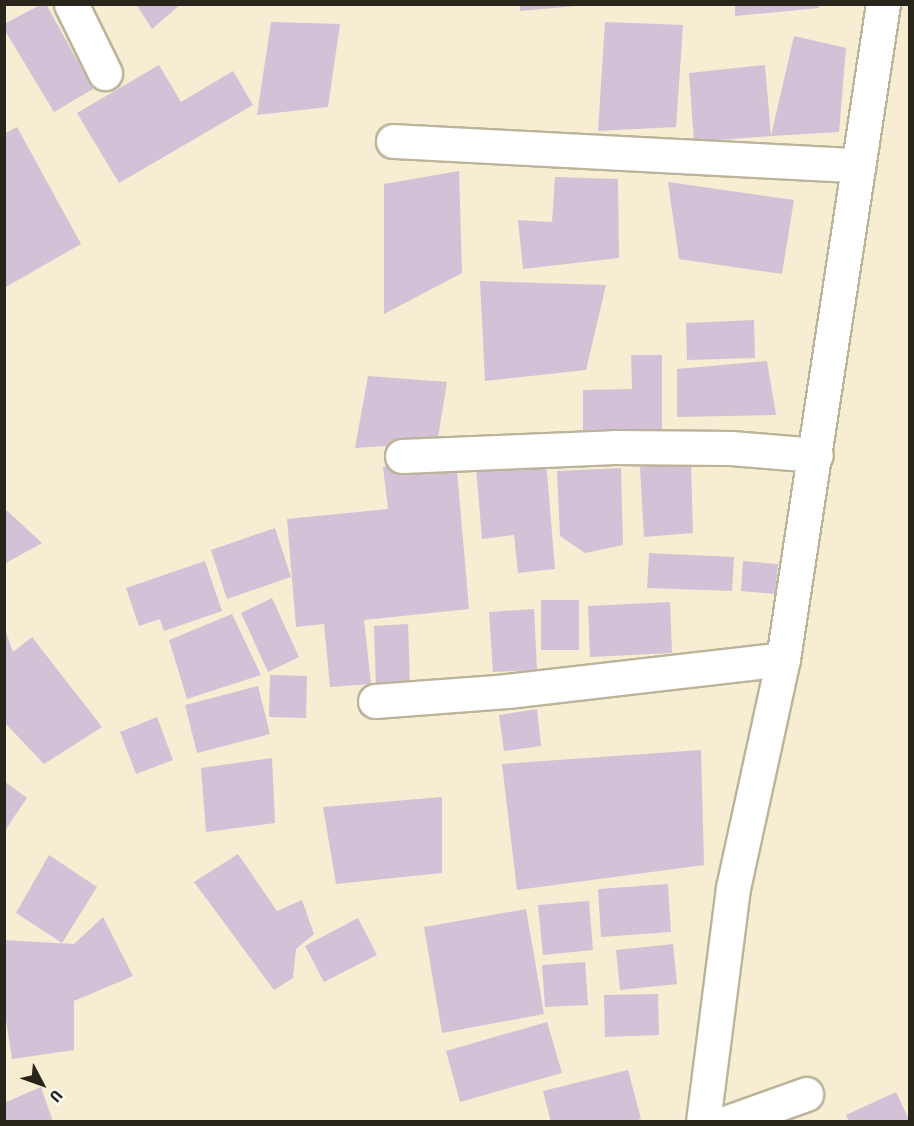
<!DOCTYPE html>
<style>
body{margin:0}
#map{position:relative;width:914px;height:1126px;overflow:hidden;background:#f6edd2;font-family:"Fira Sans Condensed",sans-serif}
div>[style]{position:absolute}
.building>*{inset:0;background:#d3c1d7}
.roads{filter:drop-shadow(2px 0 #bcb49a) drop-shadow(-2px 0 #bcb49a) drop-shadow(0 2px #bcb49a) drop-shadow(0 -2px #bcb49a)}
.minor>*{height:33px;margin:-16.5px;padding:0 16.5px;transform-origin:16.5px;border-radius:16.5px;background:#fff}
span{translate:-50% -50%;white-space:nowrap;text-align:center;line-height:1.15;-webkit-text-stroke:4.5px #fff;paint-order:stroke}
.frame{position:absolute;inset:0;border:6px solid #29251b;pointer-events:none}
.north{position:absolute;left:12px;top:1054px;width:60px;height:60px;-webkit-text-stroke:4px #fff;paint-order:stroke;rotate:131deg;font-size:16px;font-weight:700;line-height:24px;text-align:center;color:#29251b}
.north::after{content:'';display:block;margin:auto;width:21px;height:27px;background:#29251b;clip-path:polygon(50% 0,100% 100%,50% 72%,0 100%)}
</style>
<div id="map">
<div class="building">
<div style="clip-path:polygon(42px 4px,46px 4px,93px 89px,54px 112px,4px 29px,4px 24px)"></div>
<div style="clip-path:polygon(136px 4px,181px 4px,152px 29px)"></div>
<div style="clip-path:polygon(520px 4px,575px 4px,576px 6px,520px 11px)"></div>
<div style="clip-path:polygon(735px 4px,819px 4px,819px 8px,735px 16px)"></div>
<div style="clip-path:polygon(271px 22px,340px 24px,328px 107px,257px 115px)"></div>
<div style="clip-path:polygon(605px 22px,683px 25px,676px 127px,598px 131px)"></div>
<div style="clip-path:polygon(794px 36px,846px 48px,839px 132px,771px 136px)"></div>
<div style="clip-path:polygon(159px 65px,181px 102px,233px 71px,253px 105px,119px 183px,77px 113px)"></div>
<div style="clip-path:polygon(765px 65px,771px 136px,694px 142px,689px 73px)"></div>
<div style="clip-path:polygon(17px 127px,81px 244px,4px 288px,4px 134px)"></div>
<div style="clip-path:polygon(459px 171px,462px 273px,384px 314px,384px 184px)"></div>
<div style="clip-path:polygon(555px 177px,618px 179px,619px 258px,523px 269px,518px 220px,552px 222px)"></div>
<div style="clip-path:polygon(668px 182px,794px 200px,782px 274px,679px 259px)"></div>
<div style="clip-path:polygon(480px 281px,606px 285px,586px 370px,485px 381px)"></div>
<div style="clip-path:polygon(754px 320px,755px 358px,687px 360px,686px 323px)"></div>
<div style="clip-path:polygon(631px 355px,662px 355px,662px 432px,583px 434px,583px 390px,632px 389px)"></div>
<div style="clip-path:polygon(767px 361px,776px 415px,677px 417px,677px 369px)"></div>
<div style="clip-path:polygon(368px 376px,447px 382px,437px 443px,355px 448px)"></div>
<div style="clip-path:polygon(456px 459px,469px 609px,364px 620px,371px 684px,330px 687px,324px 624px,296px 627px,287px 519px,388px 509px,383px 467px)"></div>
<div style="clip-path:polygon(546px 461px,555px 569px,518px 573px,514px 535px,482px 539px,476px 467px)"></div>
<div style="clip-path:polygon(691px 463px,693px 533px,644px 537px,640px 467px)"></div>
<div style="clip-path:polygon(621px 468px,623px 545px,585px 553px,560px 536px,557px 471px)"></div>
<div style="clip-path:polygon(4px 508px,42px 543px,4px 564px)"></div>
<div style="clip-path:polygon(275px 528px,291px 577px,227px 599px,211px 550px)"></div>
<div style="clip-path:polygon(649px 553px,734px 557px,732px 591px,647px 588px)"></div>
<div style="clip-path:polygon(205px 561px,222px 611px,164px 631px,160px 619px,139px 626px,126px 588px)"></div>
<div style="clip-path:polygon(743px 561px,778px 564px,775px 594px,741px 591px)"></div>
<div style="clip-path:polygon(272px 598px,299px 657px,268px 672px,241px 613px)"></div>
<div style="clip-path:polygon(541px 600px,579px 600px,579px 650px,541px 650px)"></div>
<div style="clip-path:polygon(670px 602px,672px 653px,590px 657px,588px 606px)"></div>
<div style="clip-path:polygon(534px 609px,537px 670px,493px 672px,489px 612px)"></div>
<div style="clip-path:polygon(232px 614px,261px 675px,187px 699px,169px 640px)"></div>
<div style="clip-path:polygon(408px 624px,410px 687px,376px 688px,374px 626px)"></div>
<div style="clip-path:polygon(5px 629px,13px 652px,32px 637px,102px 727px,44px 764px,4px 722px)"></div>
<div style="clip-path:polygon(270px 675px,307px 676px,306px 718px,269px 717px)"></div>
<div style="clip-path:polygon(258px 686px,270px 734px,197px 753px,185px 705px)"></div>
<div style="clip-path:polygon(537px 709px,541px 746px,504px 751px,499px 715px)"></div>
<div style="clip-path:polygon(157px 717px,173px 760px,136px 774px,120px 732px)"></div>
<div style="clip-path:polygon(701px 750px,704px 865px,517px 890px,502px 764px)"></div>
<div style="clip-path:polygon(272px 758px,275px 823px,206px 832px,201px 768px)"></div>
<div style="clip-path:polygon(4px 781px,27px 798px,4px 832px)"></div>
<div style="clip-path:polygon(442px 797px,442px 873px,336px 884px,323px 807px)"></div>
<div style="clip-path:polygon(238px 854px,277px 911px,302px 900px,314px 934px,296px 949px,293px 978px,274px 990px,194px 882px)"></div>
<div style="clip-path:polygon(49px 855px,97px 887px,62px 943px,16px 913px)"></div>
<div style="clip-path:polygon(668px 884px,671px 932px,601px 937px,598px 889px)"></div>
<div style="clip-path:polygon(589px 901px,593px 950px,543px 955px,538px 905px)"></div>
<div style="clip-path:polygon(526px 909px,544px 1014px,442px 1033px,424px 927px)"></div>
<div style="clip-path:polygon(103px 917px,133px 976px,74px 1001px,74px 1050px,12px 1059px,4px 1007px,4px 940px,74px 944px)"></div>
<div style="clip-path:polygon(358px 918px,377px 955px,324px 982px,305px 946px)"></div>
<div style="clip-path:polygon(673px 944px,677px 984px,620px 990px,616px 950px)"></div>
<div style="clip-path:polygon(585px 962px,588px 1005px,545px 1007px,542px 965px)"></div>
<div style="clip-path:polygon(658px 994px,659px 1035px,605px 1037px,604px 995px)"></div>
<div style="clip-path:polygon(547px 1022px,562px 1073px,460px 1102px,446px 1051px)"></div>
<div style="clip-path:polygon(628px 1070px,641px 1119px,629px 1122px,551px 1122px,543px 1091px)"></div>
<div style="clip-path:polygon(41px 1087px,53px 1122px,4px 1122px,4px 1103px)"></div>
<div style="clip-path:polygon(896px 1092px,910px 1122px,849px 1122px,846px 1115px)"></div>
</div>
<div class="roads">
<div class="minor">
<div style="left:71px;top:4px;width:77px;rotate:63.8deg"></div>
<div style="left:393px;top:141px;width:466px;rotate:3deg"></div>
<div style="left:402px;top:456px;width:212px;rotate:-2.4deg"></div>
<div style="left:614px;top:447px;width:117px;rotate:0.5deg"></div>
<div style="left:731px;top:448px;width:85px;rotate:4.7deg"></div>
<div style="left:375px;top:701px;width:132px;rotate:-4.3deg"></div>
<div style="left:507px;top:691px;width:278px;rotate:-6.6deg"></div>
<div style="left:703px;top:1122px;width:236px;rotate:-82.7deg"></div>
<div style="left:733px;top:888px;width:234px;rotate:-77.7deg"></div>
<div style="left:783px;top:659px;width:663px;rotate:-81.32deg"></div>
<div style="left:728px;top:1122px;width:83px;rotate:-19.7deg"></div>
</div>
</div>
<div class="frame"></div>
<div class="north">U</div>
</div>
